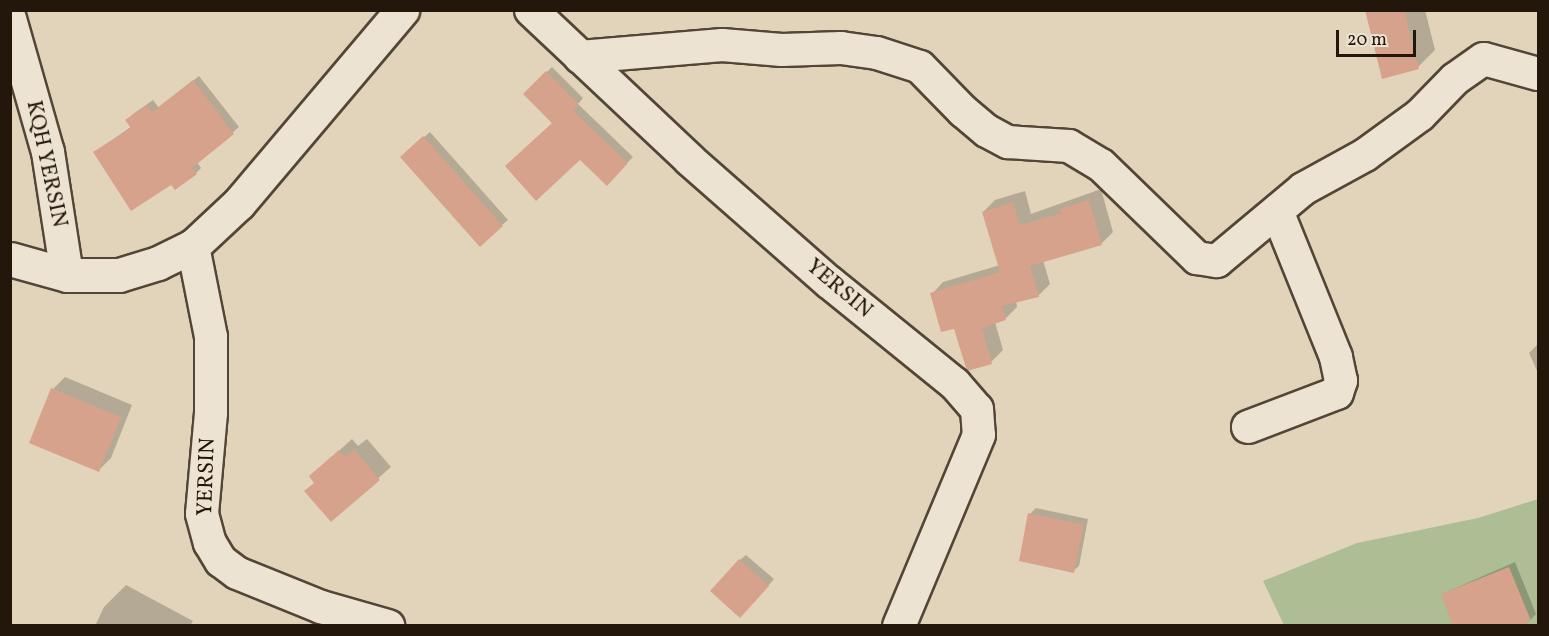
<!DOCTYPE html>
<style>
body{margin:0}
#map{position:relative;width:1549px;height:636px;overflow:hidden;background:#e2d4ba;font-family:Vollkorn,serif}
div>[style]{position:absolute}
.green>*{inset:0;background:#aebe94}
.shadow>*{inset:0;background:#0003}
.building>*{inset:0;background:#d6a28b}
.roads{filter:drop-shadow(2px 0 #534636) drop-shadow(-2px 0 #534636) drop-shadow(0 2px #534636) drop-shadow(0 -2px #534636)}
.street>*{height:32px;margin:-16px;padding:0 16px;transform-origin:16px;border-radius:16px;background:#ece3d2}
.secondary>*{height:33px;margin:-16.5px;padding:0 16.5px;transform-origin:16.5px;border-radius:16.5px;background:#ece3d2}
span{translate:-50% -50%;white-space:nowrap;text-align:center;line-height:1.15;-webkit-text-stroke:4.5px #ece3d2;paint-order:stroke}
.street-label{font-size:22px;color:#23160a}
.frame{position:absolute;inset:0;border:12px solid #23160a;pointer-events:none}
.scale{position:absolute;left:1336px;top:30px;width:80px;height:27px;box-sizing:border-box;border:3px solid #23160a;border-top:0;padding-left:8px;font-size:18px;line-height:21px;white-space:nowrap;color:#23160a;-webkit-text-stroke:4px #ece3d2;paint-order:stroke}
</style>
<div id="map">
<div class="green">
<div style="clip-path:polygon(1538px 499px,1538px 625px,1284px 625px,1263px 581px,1357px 543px,1478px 518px)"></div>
</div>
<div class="shadow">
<div style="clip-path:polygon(1366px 10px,1425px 10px,1435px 50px,1418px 67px)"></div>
<div style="clip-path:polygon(552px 67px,583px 98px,578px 104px,633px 157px,607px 183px,525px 94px)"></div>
<div style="clip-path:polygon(199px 76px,239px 127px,197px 162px,201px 168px,196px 173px,172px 183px,95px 152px,132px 126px,127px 120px,133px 114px,153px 100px,159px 108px)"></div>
<div style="clip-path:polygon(430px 132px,508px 220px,502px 225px,408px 151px)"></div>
<div style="clip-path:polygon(1101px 189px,1113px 232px,1102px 243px,1043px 260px,1050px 284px,1038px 296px,1016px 301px,1017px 307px,1006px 318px,995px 322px,1003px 350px,991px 362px,955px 327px,932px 294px,943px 282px,1000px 265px,983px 212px,995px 200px,1025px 191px,1031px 214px)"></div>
<div style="clip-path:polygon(1538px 344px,1538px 373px,1529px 353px)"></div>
<div style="clip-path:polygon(65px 377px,132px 405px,111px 458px,99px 470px,53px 389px)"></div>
<div style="clip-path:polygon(352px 439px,358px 446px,367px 439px,391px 467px,331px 520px,316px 482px,323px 465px)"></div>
<div style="clip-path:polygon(1036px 508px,1088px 519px,1079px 566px,1073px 571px,1030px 514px)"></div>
<div style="clip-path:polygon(746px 555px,774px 579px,746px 611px,740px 560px)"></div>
<div style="clip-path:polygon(1515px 562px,1536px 614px,1530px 620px,1442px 594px)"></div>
<div style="clip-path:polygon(126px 585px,193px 621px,190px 626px,95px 626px,104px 607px)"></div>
</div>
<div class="building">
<div style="clip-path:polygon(1365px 10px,1404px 10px,1419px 69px,1382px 79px)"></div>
<div style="clip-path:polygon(546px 71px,579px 105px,573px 111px,628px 163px,607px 186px,580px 160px,536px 201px,505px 166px,552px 123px,523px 94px)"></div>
<div style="clip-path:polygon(193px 80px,234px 134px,192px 168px,197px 174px,175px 190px,171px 185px,131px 211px,93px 152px,131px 128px,125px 120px,147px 105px,152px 112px)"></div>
<div style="clip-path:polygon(423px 136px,503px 226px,480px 247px,400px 157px)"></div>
<div style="clip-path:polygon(1089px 200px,1102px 245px,1030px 266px,1039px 297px,1002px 306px,1006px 320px,982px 328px,992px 364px,967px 371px,954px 329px,941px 332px,930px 293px,1000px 272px,982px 212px,1013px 202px,1020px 225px,1062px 213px,1060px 209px)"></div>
<div style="clip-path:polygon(51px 388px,121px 417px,99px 472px,29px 443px)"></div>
<div style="clip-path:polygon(354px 449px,380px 480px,331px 522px,304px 491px,314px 483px,309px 476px,339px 450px,345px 457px)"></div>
<div style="clip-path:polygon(1028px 513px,1084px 525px,1074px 573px,1019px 561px)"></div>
<div style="clip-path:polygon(739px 559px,769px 586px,740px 618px,710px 591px)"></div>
<div style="clip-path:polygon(1509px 567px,1531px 621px,1520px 626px,1453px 626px,1441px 594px)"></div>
</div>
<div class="roads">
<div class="street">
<div style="left:531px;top:10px;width:219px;rotate:43.3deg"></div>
<div style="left:690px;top:160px;width:185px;rotate:41.3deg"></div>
<div style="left:829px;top:282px;width:162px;rotate:39deg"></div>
<div style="left:955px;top:384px;width:33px;rotate:49deg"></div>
<div style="left:977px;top:409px;width:26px;rotate:86deg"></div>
<div style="left:979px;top:435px;width:207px;rotate:112.7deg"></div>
<div style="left:10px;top:19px;width:138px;rotate:74.1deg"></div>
<div style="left:48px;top:152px;width:124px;rotate:81.2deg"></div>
<div style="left:580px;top:57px;width:143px;rotate:-4.8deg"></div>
<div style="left:722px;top:45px;width:60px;rotate:4.8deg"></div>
<div style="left:782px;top:50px;width:59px;rotate:-1.9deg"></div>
<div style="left:841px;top:48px;width:36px;rotate:8deg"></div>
<div style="left:877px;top:53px;width:45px;rotate:18deg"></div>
<div style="left:920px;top:67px;width:62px;rotate:45.7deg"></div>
<div style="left:963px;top:111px;width:31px;rotate:40deg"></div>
<div style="left:987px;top:131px;width:24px;rotate:28deg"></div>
<div style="left:1008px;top:142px;width:61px;rotate:3.8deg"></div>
<div style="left:1069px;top:146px;width:37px;rotate:31deg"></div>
<div style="left:1101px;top:165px;width:134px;rotate:44.1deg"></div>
<div style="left:1197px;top:258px;width:20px;rotate:9deg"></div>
<div style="left:1217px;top:261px;width:112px;rotate:-39.9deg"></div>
<div style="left:1303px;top:189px;width:71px;rotate:-28.7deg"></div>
<div style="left:1365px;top:155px;width:68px;rotate:-36deg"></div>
<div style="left:1420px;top:115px;width:50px;rotate:-45.8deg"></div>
<div style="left:1455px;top:79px;width:35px;rotate:-35deg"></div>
<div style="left:1484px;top:59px;width:56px;rotate:15.5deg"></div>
<div style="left:193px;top:246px;width:93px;rotate:78.8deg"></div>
<div style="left:211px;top:337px;width:76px;rotate:90deg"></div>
<div style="left:211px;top:413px;width:101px;rotate:95.1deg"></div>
<div style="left:202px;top:514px;width:30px;rotate:75deg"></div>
<div style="left:210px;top:543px;width:21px;rotate:59deg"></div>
<div style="left:221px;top:561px;width:20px;rotate:37deg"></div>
<div style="left:237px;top:573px;width:91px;rotate:22deg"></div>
<div style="left:321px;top:607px;width:70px;rotate:15.8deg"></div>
<div style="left:1248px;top:427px;width:95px;rotate:-20.9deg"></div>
<div style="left:1337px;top:393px;width:13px;rotate:-72deg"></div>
<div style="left:1341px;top:381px;width:25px;rotate:-102deg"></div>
<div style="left:1336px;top:357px;width:157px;rotate:-112deg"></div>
</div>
<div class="secondary">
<div style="left:10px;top:259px;width:59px;rotate:15.7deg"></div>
<div style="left:67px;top:275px;width:52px"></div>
<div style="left:119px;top:275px;width:41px;rotate:-17.1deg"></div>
<div style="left:158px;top:263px;width:39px;rotate:-26deg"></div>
<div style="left:193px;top:246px;width:63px;rotate:-43.1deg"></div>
<div style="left:239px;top:203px;width:253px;rotate:-49.8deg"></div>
</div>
</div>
<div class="street-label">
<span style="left:46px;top:164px;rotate:78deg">KQH YERSIN</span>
<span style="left:839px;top:289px;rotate:40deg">YERSIN</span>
<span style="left:207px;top:477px;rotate:-88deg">YERSIN</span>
</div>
<div class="frame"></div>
<div class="scale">20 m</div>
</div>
